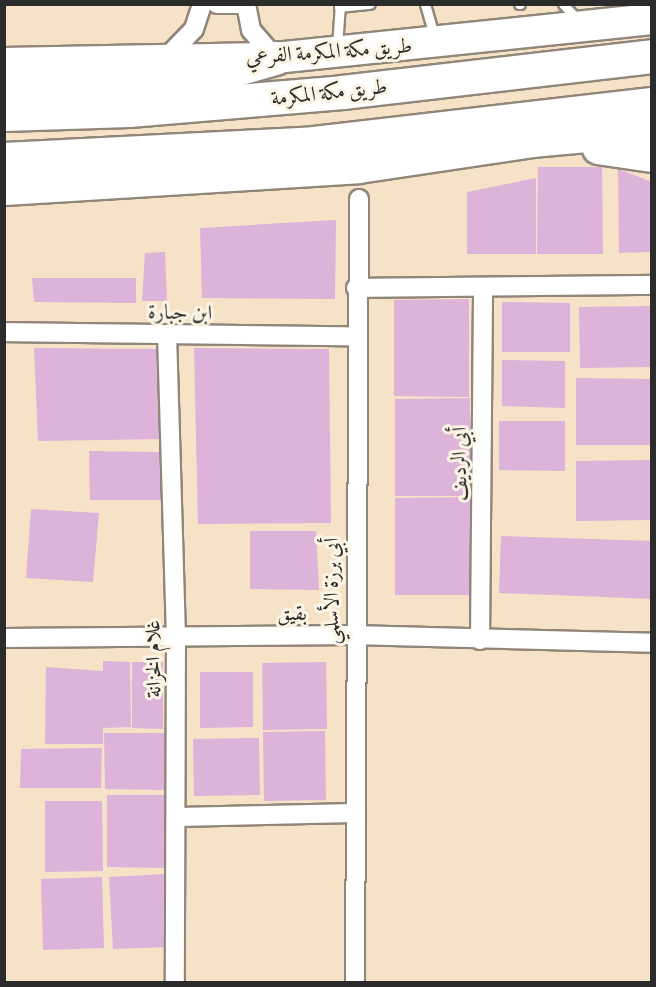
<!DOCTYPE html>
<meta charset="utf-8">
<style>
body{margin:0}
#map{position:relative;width:656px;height:987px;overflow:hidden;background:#f5e2c7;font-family:"EB Garamond",Amiri,serif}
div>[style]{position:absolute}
.building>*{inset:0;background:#ddb3d9}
.roads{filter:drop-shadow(2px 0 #908679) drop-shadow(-2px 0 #908679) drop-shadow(0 2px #908679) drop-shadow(0 -2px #908679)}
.service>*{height:9px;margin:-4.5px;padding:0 4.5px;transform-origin:4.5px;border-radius:4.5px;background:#fff}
.minor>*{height:18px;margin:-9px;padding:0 9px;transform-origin:9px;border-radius:9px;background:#fff}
.primary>*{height:30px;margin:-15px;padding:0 15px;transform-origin:15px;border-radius:15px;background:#fff}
.motorway>*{height:33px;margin:-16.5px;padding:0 16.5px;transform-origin:16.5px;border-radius:16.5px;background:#fff}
span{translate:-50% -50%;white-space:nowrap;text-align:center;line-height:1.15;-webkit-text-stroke:6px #fcf5e5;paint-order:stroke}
.street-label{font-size:21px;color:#2b2b2b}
.frame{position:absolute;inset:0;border:6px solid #2b2b2b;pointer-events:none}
</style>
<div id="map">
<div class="building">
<div style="clip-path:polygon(538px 167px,602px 167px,603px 254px,537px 254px)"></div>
<div style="clip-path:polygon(618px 169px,652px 182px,652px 252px,619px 253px)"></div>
<div style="clip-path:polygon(536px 178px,536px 254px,467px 254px,467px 192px)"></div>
<div style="clip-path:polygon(336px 220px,335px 299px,202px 298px,200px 228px)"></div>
<div style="clip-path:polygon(165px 252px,167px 301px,142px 301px,145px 253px)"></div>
<div style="clip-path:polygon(32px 278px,136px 278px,136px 303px,34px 302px)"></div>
<div style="clip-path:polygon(469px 299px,469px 397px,394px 396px,394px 300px)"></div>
<div style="clip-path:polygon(502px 302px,570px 303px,570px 352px,502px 352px)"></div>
<div style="clip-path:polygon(652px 306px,652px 367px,580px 368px,579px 307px)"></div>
<div style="clip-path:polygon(34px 348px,159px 349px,163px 439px,38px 441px)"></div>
<div style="clip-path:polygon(194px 348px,329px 349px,331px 523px,198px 524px)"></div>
<div style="clip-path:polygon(502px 360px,565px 361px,565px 408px,502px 406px)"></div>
<div style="clip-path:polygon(576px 378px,652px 379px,652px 445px,576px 445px)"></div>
<div style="clip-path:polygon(470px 398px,470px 496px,395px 496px,395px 399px)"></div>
<div style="clip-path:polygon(499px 421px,565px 421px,565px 471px,499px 470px)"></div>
<div style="clip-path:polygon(89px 451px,160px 452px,163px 500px,90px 500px)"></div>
<div style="clip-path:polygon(652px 460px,652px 520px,576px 521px,576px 461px)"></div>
<div style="clip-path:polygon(470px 497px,470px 595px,395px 595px,395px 498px)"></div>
<div style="clip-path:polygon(31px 509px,99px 513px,93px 582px,26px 578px)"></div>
<div style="clip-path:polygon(250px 531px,316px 531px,319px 590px,250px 589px)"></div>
<div style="clip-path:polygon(501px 536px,652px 541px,652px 599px,499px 593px)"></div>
<div style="clip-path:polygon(103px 661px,130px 662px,131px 727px,103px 728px,103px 744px,45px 744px,46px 667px,103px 671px)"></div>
<div style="clip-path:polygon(132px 662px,163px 662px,163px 729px,132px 728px)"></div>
<div style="clip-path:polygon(326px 662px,327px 729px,263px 730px,262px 663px)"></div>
<div style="clip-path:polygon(200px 672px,253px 672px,253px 727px,200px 728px)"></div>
<div style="clip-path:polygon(325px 731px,326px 800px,264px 801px,263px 732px)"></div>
<div style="clip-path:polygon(104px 733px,165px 733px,166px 790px,105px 789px)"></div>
<div style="clip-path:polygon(259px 738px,260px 795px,194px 796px,193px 739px)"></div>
<div style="clip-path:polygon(102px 748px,101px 788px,20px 788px,21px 749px)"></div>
<div style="clip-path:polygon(107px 795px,166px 795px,167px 868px,107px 867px)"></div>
<div style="clip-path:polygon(45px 801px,102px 801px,103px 871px,45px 872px)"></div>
<div style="clip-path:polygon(164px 874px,168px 947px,113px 949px,109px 877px)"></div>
<div style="clip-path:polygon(102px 877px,104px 948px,43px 950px,41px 879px)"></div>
</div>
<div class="roads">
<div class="service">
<div style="left:425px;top:4px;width:35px;rotate:74deg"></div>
<div style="left:519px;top:4px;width:1px"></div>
<div style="left:563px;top:4px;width:22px;rotate:47deg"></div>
<div style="left:339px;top:7px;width:31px;rotate:-6deg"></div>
<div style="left:337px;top:46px;width:42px;rotate:-85.9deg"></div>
</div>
<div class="minor">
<div style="left:217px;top:4px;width:22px"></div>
<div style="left:246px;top:4px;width:26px;rotate:79deg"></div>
<div style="left:251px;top:30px;width:37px;rotate:49deg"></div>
<div style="left:166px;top:58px;width:40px;rotate:-46deg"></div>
<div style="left:194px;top:29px;width:26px;rotate:-72deg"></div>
<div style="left:356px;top:288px;width:296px;rotate:-0.6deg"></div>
<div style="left:4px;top:332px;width:350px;rotate:0.7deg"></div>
<div style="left:167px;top:334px;width:303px;rotate:88.3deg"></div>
<div style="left:176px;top:637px;width:345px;rotate:90.2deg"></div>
<div style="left:4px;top:638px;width:349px;rotate:-0.5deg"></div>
<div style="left:353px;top:635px;width:299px;rotate:1.5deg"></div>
<div style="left:480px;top:640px;width:351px;rotate:-89.5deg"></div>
<div style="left:176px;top:817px;width:180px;rotate:-1.3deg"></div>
<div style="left:355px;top:982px;width:783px;rotate:-89.71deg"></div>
</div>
<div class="primary">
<div style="left:4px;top:63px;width:271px;rotate:-1.1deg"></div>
<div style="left:275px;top:58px;width:379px;rotate:-5.9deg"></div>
<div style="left:598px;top:149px;width:55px;rotate:8.4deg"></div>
<div style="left:4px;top:190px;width:356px;rotate:-3.5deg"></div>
<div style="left:359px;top:168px;width:175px;rotate:-8.5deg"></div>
<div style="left:532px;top:142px;width:121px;rotate:-5.2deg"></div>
</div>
<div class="motorway">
<div style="left:4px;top:84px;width:149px;rotate:-1.2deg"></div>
<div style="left:153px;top:81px;width:77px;rotate:-7.5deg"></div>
<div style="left:229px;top:71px;width:48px;rotate:-15.8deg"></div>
<div style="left:4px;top:114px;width:125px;rotate:-1.8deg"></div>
<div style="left:129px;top:110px;width:214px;rotate:-4.8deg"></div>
<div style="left:342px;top:92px;width:312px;rotate:-6.6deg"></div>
<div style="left:4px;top:159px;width:301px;rotate:-2.9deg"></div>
<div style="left:305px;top:144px;width:349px;rotate:-6.6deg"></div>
</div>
</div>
<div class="street-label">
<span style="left:329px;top:51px;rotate:-4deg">طريق مكة المكرمة الفرعي</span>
<span style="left:329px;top:92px;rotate:-6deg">طريق مكة المكرمة</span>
<span style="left:180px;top:312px;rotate:1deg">ابن جبارة</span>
<span style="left:459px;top:464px;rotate:-90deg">أبي الرديف</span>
<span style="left:331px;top:591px;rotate:-90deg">أبي برزة الأسلمي</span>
<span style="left:292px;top:613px;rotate:-1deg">بقيق</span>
<span style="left:153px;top:659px;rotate:-91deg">غلام الخزانة</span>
</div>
<div class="frame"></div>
</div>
